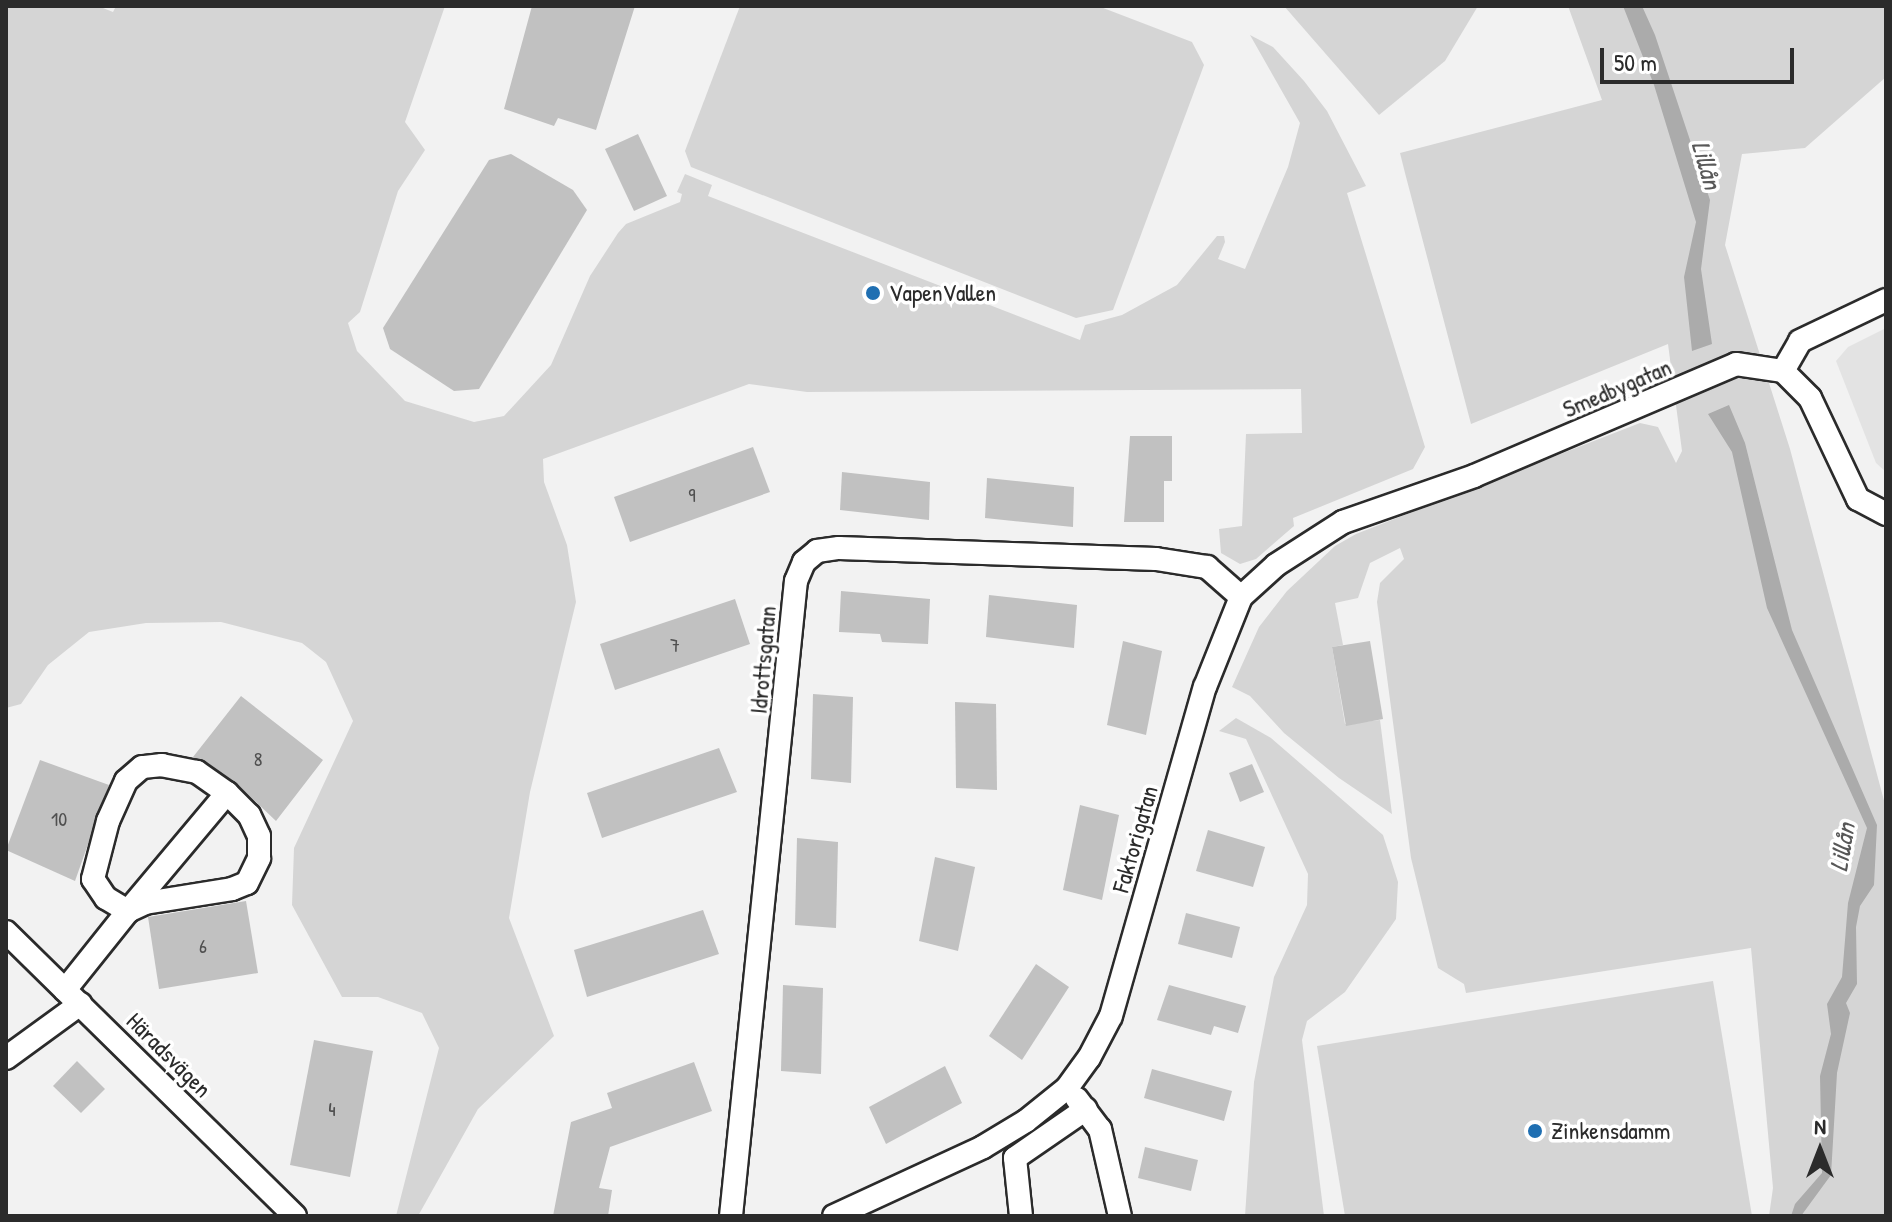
<!DOCTYPE html>
<meta charset="utf-8">
<style>
body{margin:0}
#map{position:relative;width:1892px;height:1222px;overflow:hidden;background:#f2f2f2;font-family:"Patrick Hand",sans-serif}
div>[style]{position:absolute}
.built>*{inset:0;background:#e3e3e3}
.green>*{inset:0;background:#d5d5d5}
.water>*{inset:0;background:#ababab}
.building>*{inset:0;background:#c1c1c1}
.roads{filter:drop-shadow(2px 0 #2b2b2b) drop-shadow(-2px 0 #2b2b2b) drop-shadow(0 2px #2b2b2b) drop-shadow(0 -2px #2b2b2b)}
.minor>*{height:22px;margin:-11px;padding:0 11px;transform-origin:11px;border-radius:11px;background:#fff}
.dots>*{width:22px;height:22px;translate:-50% -50%;box-sizing:border-box;border:4px solid #fff;border-radius:50%}
span{translate:-50% -50%;white-space:nowrap;text-align:center;line-height:1.15;-webkit-text-stroke:7px #fff;paint-order:stroke}
.number-label{font-size:20px;color:#505050}
.number-label span{-webkit-text-stroke-width:0}
.poi-label{font-size:24px;color:#2b2b2b}
.left{translate:0 -50%;text-align:left}
.street-label{font-size:24px;color:#2b2b2b}
.water-label{font-size:26px;color:#585858;font-style:italic}
.frame{position:absolute;inset:0;border:8px solid #2b2b2b;pointer-events:none}
.north{position:absolute;left:1780px;top:1110px;width:80px;height:80px;-webkit-text-stroke:6px #fff;paint-order:stroke;rotate:0deg;font-size:22px;font-weight:700;line-height:32px;text-align:center;color:#2b2b2b}
.north::after{content:'';display:block;margin:auto;width:28px;height:36px;background:#2b2b2b;clip-path:polygon(50% 0,100% 100%,50% 72%,0 100%)}
.scale{position:absolute;left:1600px;top:48px;width:194px;height:36px;box-sizing:border-box;border:4px solid #2b2b2b;border-top:0;padding-left:10px;font-size:24px;line-height:28px;white-space:nowrap;color:#2b2b2b;-webkit-text-stroke:6px #fff;paint-order:stroke}
</style>
<div id="map">
<div class="built">
<div style="clip-path:polygon(1886px 328px,1886px 472px,1876px 463px,1836px 361px,1848px 347px)"></div>
</div>
<div class="green">
<div style="clip-path:polygon(6px 6px,98px 6px,113px 12px,116px 6px,445px 6px,405px 122px,425px 150px,398px 191px,360px 312px,348px 323px,357px 351px,405px 401px,474px 422px,504px 416px,551px 365px,590px 276px,618px 233px,626px 224px,680px 202px,682px 194px,677px 192px,685px 174px,712px 185px,708px 196px,1080px 340px,1085px 325px,1122px 315px,1177px 285px,1217px 236px,1224px 236px,1225px 242px,1218px 259px,1245px 269px,1288px 167px,1300px 123px,1250px 35px,1273px 47px,1304px 81px,1327px 111px,1366px 186px,1347px 193px,1425px 447px,1413px 469px,1293px 518px,1294px 526px,1256px 559px,1240px 564px,1221px 553px,1219px 529px,1242px 526px,1246px 434px,1302px 433px,1301px 389px,807px 392px,749px 384px,543px 459px,544px 482px,567px 545px,576px 602px,530px 792px,509px 918px,554px 1036px,478px 1109px,418px 1216px,396px 1216px,439px 1048px,422px 1013px,378px 997px,342px 997px,292px 905px,294px 848px,353px 721px,326px 662px,302px 643px,221px 622px,146px 623px,89px 632px,48px 665px,21px 704px,6px 708px)"></div>
<div style="clip-path:polygon(740px 6px,1098px 6px,1192px 42px,1204px 65px,1113px 310px,1076px 318px,691px 167px,685px 151px)"></div>
<div style="clip-path:polygon(1284px 6px,1478px 6px,1445px 61px,1379px 115px)"></div>
<div style="clip-path:polygon(1568px 6px,1886px 6px,1886px 77px,1805px 148px,1742px 154px,1725px 245px,1790px 449px,1886px 808px,1886px 1216px,1769px 1216px,1773px 1188px,1751px 948px,1466px 993px,1464px 984px,1438px 968px,1411px 858px,1377px 602px,1380px 583px,1404px 559px,1400px 548px,1370px 563px,1358px 598px,1335px 603px,1343px 645px,1332px 647px,1345px 724px,1380px 720px,1392px 814px,1339px 778px,1284px 733px,1250px 696px,1232px 687px,1259px 627px,1287px 591px,1335px 546px,1356px 534px,1640px 423px,1658px 427px,1676px 463px,1682px 451px,1668px 344px,1471px 424px,1405px 173px,1400px 153px,1602px 100px)"></div>
<div style="clip-path:polygon(1236px 718px,1271px 738px,1383px 835px,1398px 882px,1396px 919px,1345px 992px,1307px 1021px,1302px 1040px,1324px 1216px,1245px 1216px,1254px 1082px,1274px 977px,1307px 905px,1308px 874px,1246px 739px,1219px 731px)"></div>
<div style="clip-path:polygon(1713px 981px,1752px 1216px,1345px 1216px,1317px 1046px)"></div>
</div>
<div class="water">
<div style="clip-path:polygon(1623px 6px,1642px 6px,1655px 35px,1710px 200px,1701px 269px,1712px 344px,1692px 351px,1684px 277px,1696px 222px,1654px 85px)"></div>
<div style="clip-path:polygon(1729px 405px,1745px 443px,1792px 630px,1877px 825px,1874px 885px,1860px 906px,1856px 927px,1857px 984px,1846px 1003px,1850px 1013px,1837px 1073px,1831px 1175px,1801px 1216px,1791px 1216px,1795px 1204px,1822px 1173px,1820px 1076px,1831px 1034px,1827px 1004px,1842px 977px,1848px 903px,1867px 828px,1767px 608px,1732px 452px,1708px 414px)"></div>
</div>
<div class="building">
<div style="clip-path:polygon(532px 6px,635px 6px,596px 130px,558px 118px,554px 126px,504px 109px)"></div>
<div style="clip-path:polygon(638px 134px,667px 196px,634px 211px,605px 149px)"></div>
<div style="clip-path:polygon(511px 154px,573px 190px,587px 210px,479px 389px,454px 391px,390px 349px,383px 328px,489px 160px)"></div>
<div style="clip-path:polygon(1130px 436px,1172px 436px,1172px 481px,1164px 481px,1164px 522px,1124px 522px)"></div>
<div style="clip-path:polygon(753px 447px,770px 492px,630px 542px,614px 497px)"></div>
<div style="clip-path:polygon(842px 472px,930px 482px,929px 520px,840px 510px)"></div>
<div style="clip-path:polygon(987px 478px,1074px 487px,1073px 527px,985px 518px)"></div>
<div style="clip-path:polygon(841px 591px,930px 599px,928px 644px,882px 642px,880px 634px,839px 632px)"></div>
<div style="clip-path:polygon(989px 595px,1077px 605px,1074px 648px,986px 637px)"></div>
<div style="clip-path:polygon(735px 599px,750px 644px,615px 690px,600px 644px)"></div>
<div style="clip-path:polygon(1123px 641px,1162px 651px,1146px 735px,1107px 725px)"></div>
<div style="clip-path:polygon(1370px 641px,1383px 719px,1346px 726px,1332px 647px)"></div>
<div style="clip-path:polygon(813px 694px,853px 697px,851px 783px,811px 779px)"></div>
<div style="clip-path:polygon(241px 696px,323px 760px,276px 821px,235px 782px,193px 757px)"></div>
<div style="clip-path:polygon(955px 702px,996px 704px,997px 790px,956px 788px)"></div>
<div style="clip-path:polygon(719px 748px,737px 792px,602px 838px,587px 793px)"></div>
<div style="clip-path:polygon(40px 760px,109px 785px,75px 881px,6px 850px)"></div>
<div style="clip-path:polygon(1252px 764px,1264px 792px,1240px 802px,1229px 773px)"></div>
<div style="clip-path:polygon(1080px 805px,1119px 815px,1102px 900px,1063px 890px)"></div>
<div style="clip-path:polygon(1208px 830px,1265px 847px,1253px 887px,1196px 871px)"></div>
<div style="clip-path:polygon(797px 838px,838px 842px,836px 928px,795px 925px)"></div>
<div style="clip-path:polygon(935px 857px,975px 867px,958px 951px,919px 941px)"></div>
<div style="clip-path:polygon(246px 901px,258px 973px,159px 989px,148px 917px)"></div>
<div style="clip-path:polygon(703px 910px,719px 954px,587px 997px,574px 950px)"></div>
<div style="clip-path:polygon(1186px 913px,1240px 927px,1232px 958px,1178px 944px)"></div>
<div style="clip-path:polygon(1036px 964px,1069px 987px,1022px 1060px,989px 1036px)"></div>
<div style="clip-path:polygon(783px 985px,823px 988px,821px 1074px,781px 1071px)"></div>
<div style="clip-path:polygon(1169px 985px,1246px 1006px,1238px 1033px,1214px 1026px,1211px 1035px,1157px 1020px)"></div>
<div style="clip-path:polygon(314px 1040px,373px 1051px,350px 1177px,290px 1165px)"></div>
<div style="clip-path:polygon(77px 1061px,105px 1089px,81px 1113px,53px 1086px)"></div>
<div style="clip-path:polygon(694px 1062px,712px 1111px,610px 1147px,599px 1188px,612px 1190px,608px 1216px,553px 1216px,571px 1122px,612px 1108px,607px 1093px)"></div>
<div style="clip-path:polygon(945px 1066px,962px 1103px,886px 1144px,869px 1107px)"></div>
<div style="clip-path:polygon(1152px 1069px,1232px 1091px,1224px 1121px,1144px 1098px)"></div>
<div style="clip-path:polygon(1145px 1147px,1198px 1160px,1191px 1191px,1138px 1178px)"></div>
</div>
<div class="roads">
<div class="minor">
<div style="left:1783px;top:371px;width:38px;rotate:45deg"></div>
<div style="left:1810px;top:398px;width:112px;rotate:64.6deg"></div>
<div style="left:1858px;top:499px;width:32px;rotate:28deg"></div>
<div style="left:6px;top:932px;width:405px;rotate:44.5deg"></div>
<div style="left:65px;top:990px;width:101px;rotate:-51.4deg"></div>
<div style="left:128px;top:911px;width:19px;rotate:-25deg"></div>
<div style="left:145px;top:903px;width:88px;rotate:-9.1deg"></div>
<div style="left:232px;top:889px;width:16px;rotate:-22deg"></div>
<div style="left:247px;top:883px;width:28px;rotate:-64deg"></div>
<div style="left:259px;top:858px;width:22px;rotate:-90deg"></div>
<div style="left:259px;top:836px;width:23px;rotate:-115deg"></div>
<div style="left:249px;top:815px;width:31px;rotate:-135deg"></div>
<div style="left:227px;top:793px;width:37px;rotate:-145deg"></div>
<div style="left:197px;top:772px;width:36px;rotate:-169deg"></div>
<div style="left:162px;top:765px;width:20px;rotate:174deg"></div>
<div style="left:142px;top:767px;width:21px;rotate:139deg"></div>
<div style="left:126px;top:781px;width:44px;rotate:114.2deg"></div>
<div style="left:108px;top:821px;width:60px;rotate:104.5deg"></div>
<div style="left:93px;top:879px;width:23px;rotate:56deg"></div>
<div style="left:106px;top:898px;width:26px;rotate:31deg"></div>
<div style="left:128px;top:911px;width:154px;rotate:-50deg"></div>
<div style="left:6px;top:1058px;width:92px;rotate:-36.1deg"></div>
<div style="left:1077px;top:1099px;width:38px;rotate:53deg"></div>
<div style="left:1100px;top:1129px;width:89px;rotate:77.1deg"></div>
<div style="left:731px;top:1216px;width:638px;rotate:-84.16deg"></div>
<div style="left:796px;top:581px;width:21px;rotate:-67deg"></div>
<div style="left:804px;top:562px;width:17px;rotate:-40deg"></div>
<div style="left:817px;top:551px;width:22px;rotate:-8deg"></div>
<div style="left:839px;top:548px;width:317px;rotate:2deg"></div>
<div style="left:1156px;top:559px;width:52px;rotate:8.9deg"></div>
<div style="left:1207px;top:567px;width:45px;rotate:41.4deg"></div>
<div style="left:834px;top:1216px;width:164px;rotate:-24.8deg"></div>
<div style="left:983px;top:1147px;width:50px;rotate:-31.2deg"></div>
<div style="left:1026px;top:1121px;width:53px;rotate:-38.8deg"></div>
<div style="left:1067px;top:1088px;width:37px;rotate:-54deg"></div>
<div style="left:1089px;top:1058px;width:47px;rotate:-62.4deg"></div>
<div style="left:1111px;top:1016px;width:342px;rotate:-74.1deg"></div>
<div style="left:1205px;top:687px;width:97px;rotate:-68.2deg"></div>
<div style="left:1241px;top:597px;width:47px;rotate:-42.4deg"></div>
<div style="left:1276px;top:565px;width:80px;rotate:-32.7deg"></div>
<div style="left:1343px;top:522px;width:139px;rotate:-19.3deg"></div>
<div style="left:1474px;top:476px;width:285px;rotate:-23.1deg"></div>
<div style="left:1736px;top:364px;width:48px;rotate:8.5deg"></div>
<div style="left:1783px;top:371px;width:34px;rotate:-60deg"></div>
<div style="left:1800px;top:341px;width:95px;rotate:-25.5deg"></div>
<div style="left:1021px;top:1216px;width:58px;rotate:-95.9deg"></div>
<div style="left:1015px;top:1158px;width:86px;rotate:-34.6deg"></div>
</div>
</div>
<div class="dots">
<div style="left:873px;top:293px;background:#1f6fb2"></div>
<div style="left:1535px;top:1131px;background:#1f6fb2"></div>
</div>
<div class="number-label">
<span style="left:692px;top:494px">9</span>
<span style="left:675px;top:644px">7</span>
<span style="left:258px;top:758px">8</span>
<span style="left:59px;top:818px">10</span>
<span style="left:203px;top:945px">6</span>
<span style="left:332px;top:1108px">4</span>
</div>
<div class="poi-label">
<span class="left" style="left:889px;top:293px">VapenVallen</span>
<span class="left" style="left:1551px;top:1131px">Zinkensdamm</span>
</div>
<div class="street-label">
<span style="left:1617px;top:388px;rotate:-23deg">Smedbygatan</span>
<span style="left:763px;top:660px;rotate:-85deg">Idrottsgatan</span>
<span style="left:1135px;top:839px;rotate:-74deg">Faktorigatan</span>
<span style="left:169px;top:1055px;rotate:45deg">Häradsvägen</span>
</div>
<div class="water-label">
<span style="left:1707px;top:165px;rotate:74deg">Lillån</span>
<span style="left:1842px;top:847px;rotate:-80deg">Lillån</span>
</div>
<div class="frame"></div>
<div class="north">N</div>
<div class="scale">50 m</div>
</div>
